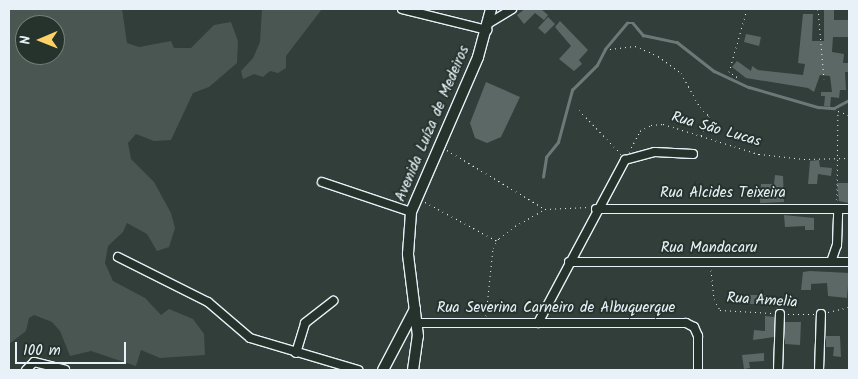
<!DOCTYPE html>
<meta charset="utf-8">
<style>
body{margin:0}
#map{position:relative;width:858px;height:379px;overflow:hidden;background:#323e39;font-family:Kalam,sans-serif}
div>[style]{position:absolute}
.green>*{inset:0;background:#495651}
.stream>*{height:2.5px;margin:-1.25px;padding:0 1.25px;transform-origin:1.25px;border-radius:1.25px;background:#6d7978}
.building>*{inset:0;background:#5c6865}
.path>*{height:1px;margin-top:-0.5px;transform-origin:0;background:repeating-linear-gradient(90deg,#e8f1f8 0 1px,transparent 0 5px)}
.roads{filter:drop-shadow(1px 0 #e8f1f8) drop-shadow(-1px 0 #e8f1f8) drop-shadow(0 1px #e8f1f8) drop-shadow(0 -1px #e8f1f8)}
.minor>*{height:8px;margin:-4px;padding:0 4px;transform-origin:4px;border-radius:4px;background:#26332d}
.tertiary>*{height:10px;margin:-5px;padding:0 5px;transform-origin:5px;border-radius:5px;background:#26332d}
span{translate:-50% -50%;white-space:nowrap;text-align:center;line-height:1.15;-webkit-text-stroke:4px #26332d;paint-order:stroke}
.street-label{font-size:15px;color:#e8f1f8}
.frame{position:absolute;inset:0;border:10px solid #e8f1f8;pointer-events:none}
.north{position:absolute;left:15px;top:15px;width:50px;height:50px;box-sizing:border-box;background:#26332d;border:1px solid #747f7e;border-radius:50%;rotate:269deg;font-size:14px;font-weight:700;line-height:20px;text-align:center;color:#e8f1f8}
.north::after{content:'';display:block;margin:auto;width:18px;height:22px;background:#ffd166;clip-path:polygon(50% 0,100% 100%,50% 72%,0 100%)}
.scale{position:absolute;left:15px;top:342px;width:111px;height:22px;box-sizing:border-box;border:2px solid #e8f1f8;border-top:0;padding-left:6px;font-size:15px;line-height:18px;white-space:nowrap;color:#e8f1f8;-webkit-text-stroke:4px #26332d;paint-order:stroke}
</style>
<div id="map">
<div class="green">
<div style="clip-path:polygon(evenodd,9px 9px,122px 9px,127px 43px,139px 47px,171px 41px,174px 48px,191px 48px,214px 25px,231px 22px,238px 41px,237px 63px,209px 87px,193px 93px,171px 140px,154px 141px,136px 134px,128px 143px,131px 159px,154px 182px,171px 213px,175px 228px,169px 247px,157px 251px,147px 234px,127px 223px,123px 232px,108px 246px,105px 263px,113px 281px,145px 298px,161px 315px,169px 309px,193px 319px,204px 334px,205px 355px,160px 358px,141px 350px,136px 366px,91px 351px,70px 356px,60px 331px,52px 322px,34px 315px,29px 318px,26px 331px,9px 344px,9px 9px,25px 25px,55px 25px,55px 55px,25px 55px,25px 25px)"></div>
<div style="clip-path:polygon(262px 9px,322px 9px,286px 56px,286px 68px,278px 73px,270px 71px,263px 77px,254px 74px,243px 79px,241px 71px,253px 58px,260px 42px)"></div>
</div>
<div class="stream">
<div style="left:543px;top:177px;width:20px;rotate:-81deg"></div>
<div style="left:546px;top:157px;width:19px;rotate:-51deg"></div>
<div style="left:558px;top:142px;width:54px;rotate:-74.9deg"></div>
<div style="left:572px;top:90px;width:35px;rotate:-45deg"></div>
<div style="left:597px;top:65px;width:18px;rotate:-63deg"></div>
<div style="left:605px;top:49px;width:34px;rotate:-50deg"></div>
<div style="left:627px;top:23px;width:6px"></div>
<div style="left:633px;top:23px;width:16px;rotate:50deg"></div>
<div style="left:643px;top:35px;width:35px;rotate:12deg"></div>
<div style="left:677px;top:42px;width:47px;rotate:38.1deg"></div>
<div style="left:714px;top:71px;width:38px;rotate:25deg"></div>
<div style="left:749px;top:87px;width:72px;rotate:16.2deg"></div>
<div style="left:818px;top:107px;width:16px;rotate:4deg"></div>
<div style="left:834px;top:108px;width:17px;rotate:-28deg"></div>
</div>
<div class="building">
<div style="clip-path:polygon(525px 9px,541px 9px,548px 15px,544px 20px,535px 13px,524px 24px,517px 15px)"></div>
<div style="clip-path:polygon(834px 9px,834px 20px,849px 20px,849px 37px,833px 37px,832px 52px,844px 54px,843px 63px,848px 63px,849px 72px,845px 72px,846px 90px,840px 90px,839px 98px,831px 97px,830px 107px,824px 106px,825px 96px,821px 96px,821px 92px,832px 92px,830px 76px,820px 75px,814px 92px,808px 88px,746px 78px,732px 67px,737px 61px,751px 71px,752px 66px,758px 70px,803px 75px,805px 64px,798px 63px,803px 14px,813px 14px,812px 41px,824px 41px,824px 10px)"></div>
<div style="clip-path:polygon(548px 17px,555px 24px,545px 34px,538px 28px)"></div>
<div style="clip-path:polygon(560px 21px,588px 50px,579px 60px,582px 64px,574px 71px,559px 59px,571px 46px,555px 27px)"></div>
<div style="clip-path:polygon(746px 34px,761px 37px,759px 46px,744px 42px)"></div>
<div style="clip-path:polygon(486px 82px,520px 97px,501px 137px,487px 143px,475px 138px,470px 123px)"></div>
<div style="clip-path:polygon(819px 160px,820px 167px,832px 168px,831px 176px,818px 174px,817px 184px,808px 184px,810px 161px)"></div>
<div style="clip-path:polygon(775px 175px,783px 176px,784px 202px,760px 203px,761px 184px,774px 184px)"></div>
<div style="clip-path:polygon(837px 183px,849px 183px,849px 203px,839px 201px)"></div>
<div style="clip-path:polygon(784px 215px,814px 218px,814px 230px,805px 230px,805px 226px,785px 227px)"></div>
<div style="clip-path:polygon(810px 271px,849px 273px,847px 298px,828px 296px,827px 283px,811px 284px,811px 290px,801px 290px,803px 272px)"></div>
<div style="clip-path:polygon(748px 295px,767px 295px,768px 304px,749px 304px)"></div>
<div style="clip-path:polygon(765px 316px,774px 317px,774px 337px,753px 340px,754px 330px,765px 331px)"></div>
<div style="clip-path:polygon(785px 322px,801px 322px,800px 345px,785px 344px)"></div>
<div style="clip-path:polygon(826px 336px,840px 336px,841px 357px,833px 356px,834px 347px,826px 347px)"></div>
<div style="clip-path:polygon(764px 353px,764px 361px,749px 362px,750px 368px,744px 369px,742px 355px)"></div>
</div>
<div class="path">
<div style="left:818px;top:9px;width:70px;rotate:85.1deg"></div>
<div style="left:610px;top:49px;width:25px;rotate:-7deg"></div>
<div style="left:635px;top:46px;width:25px;rotate:23deg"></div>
<div style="left:658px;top:56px;width:29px;rotate:36deg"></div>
<div style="left:681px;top:73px;width:39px;rotate:61deg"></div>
<div style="left:700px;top:107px;width:13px;rotate:45deg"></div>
<div style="left:709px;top:116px;width:22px;rotate:112deg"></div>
<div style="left:737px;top:77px;width:9px;rotate:-148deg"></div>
<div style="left:729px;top:72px;width:66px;rotate:-74.1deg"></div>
<div style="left:579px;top:110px;width:61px;rotate:46.3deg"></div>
<div style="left:447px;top:150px;width:114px;rotate:31deg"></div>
<div style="left:545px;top:209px;width:44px;rotate:-2.6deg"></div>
<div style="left:629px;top:152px;width:24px;rotate:-62deg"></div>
<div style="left:640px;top:131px;width:13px;rotate:-29deg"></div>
<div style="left:651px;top:125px;width:12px;rotate:-5deg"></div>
<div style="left:663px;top:124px;width:101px;rotate:17.4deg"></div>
<div style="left:759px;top:154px;width:45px;rotate:6.3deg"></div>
<div style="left:804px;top:159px;width:45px;rotate:-1.3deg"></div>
<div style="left:837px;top:200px;width:89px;rotate:-89.4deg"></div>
<div style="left:838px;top:111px;width:12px;rotate:20deg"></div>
<div style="left:425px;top:202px;width:82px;rotate:28.4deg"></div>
<div style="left:711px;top:270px;width:29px;rotate:84deg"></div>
<div style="left:714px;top:299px;width:13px;rotate:61deg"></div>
<div style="left:720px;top:310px;width:52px;rotate:3.3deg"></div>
<div style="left:828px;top:312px;width:22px;rotate:-13deg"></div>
<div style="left:788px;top:314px;width:26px"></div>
<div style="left:486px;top:316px;width:68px;rotate:-84.1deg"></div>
<div style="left:493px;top:248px;width:12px;rotate:-59deg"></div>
<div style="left:499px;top:238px;width:20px;rotate:-37deg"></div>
<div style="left:515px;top:226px;width:33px;rotate:-29deg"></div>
</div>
<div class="roads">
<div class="minor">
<div style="left:402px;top:9px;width:88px;rotate:13.9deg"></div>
<div style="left:489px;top:23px;width:27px;rotate:-31deg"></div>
<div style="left:322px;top:182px;width:94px;rotate:18.6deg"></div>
<div style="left:596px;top:209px;width:253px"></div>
<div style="left:118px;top:257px;width:101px;rotate:26.6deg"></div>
<div style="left:208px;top:302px;width:55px;rotate:40.6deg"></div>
<div style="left:250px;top:338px;width:113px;rotate:16.5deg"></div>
<div style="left:569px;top:262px;width:280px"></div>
<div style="left:831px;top:262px;width:18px;rotate:-71deg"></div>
<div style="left:837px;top:245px;width:36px;rotate:-88deg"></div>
<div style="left:417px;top:323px;width:269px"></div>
<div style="left:686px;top:323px;width:9px;rotate:27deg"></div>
<div style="left:694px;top:327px;width:10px;rotate:66deg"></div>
<div style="left:698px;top:336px;width:34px;rotate:90deg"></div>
<div style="left:538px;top:323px;width:185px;rotate:-61.9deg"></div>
<div style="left:625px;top:160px;width:31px;rotate:-15deg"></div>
<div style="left:655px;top:152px;width:38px;rotate:3deg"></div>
<div style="left:296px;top:353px;width:31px;rotate:-73deg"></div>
<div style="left:305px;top:323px;width:36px;rotate:-38deg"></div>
<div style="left:26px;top:370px;width:11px;rotate:-45deg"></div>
<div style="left:34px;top:362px;width:32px;rotate:14deg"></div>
<div style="left:778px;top:370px;width:56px;rotate:-88deg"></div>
<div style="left:819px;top:370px;width:56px;rotate:-88deg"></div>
</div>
<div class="tertiary">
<div style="left:383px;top:370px;width:69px;rotate:-62.3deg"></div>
<div style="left:413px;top:370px;width:34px;rotate:-82deg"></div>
<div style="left:418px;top:336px;width:83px;rotate:-97deg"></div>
<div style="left:408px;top:254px;width:42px;rotate:-85.9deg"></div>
<div style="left:411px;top:212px;width:169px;rotate:-66.6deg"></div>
<div style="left:478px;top:57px;width:50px;rotate:-74.8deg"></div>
</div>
</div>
<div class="street-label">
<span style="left:433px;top:124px;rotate:-67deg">Avenida Luíza de Medeiros</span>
<span style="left:716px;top:130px;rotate:16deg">Rua São Lucas</span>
<span style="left:723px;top:194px">Rua Alcides Teixeira</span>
<span style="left:709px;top:249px">Rua Mandacaru</span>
<span style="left:762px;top:301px;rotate:4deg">Rua Amelia</span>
<span style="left:556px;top:309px">Rua Severina Carneiro de Albuquerque</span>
</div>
<div class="frame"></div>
<div class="north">N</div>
<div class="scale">100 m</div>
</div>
